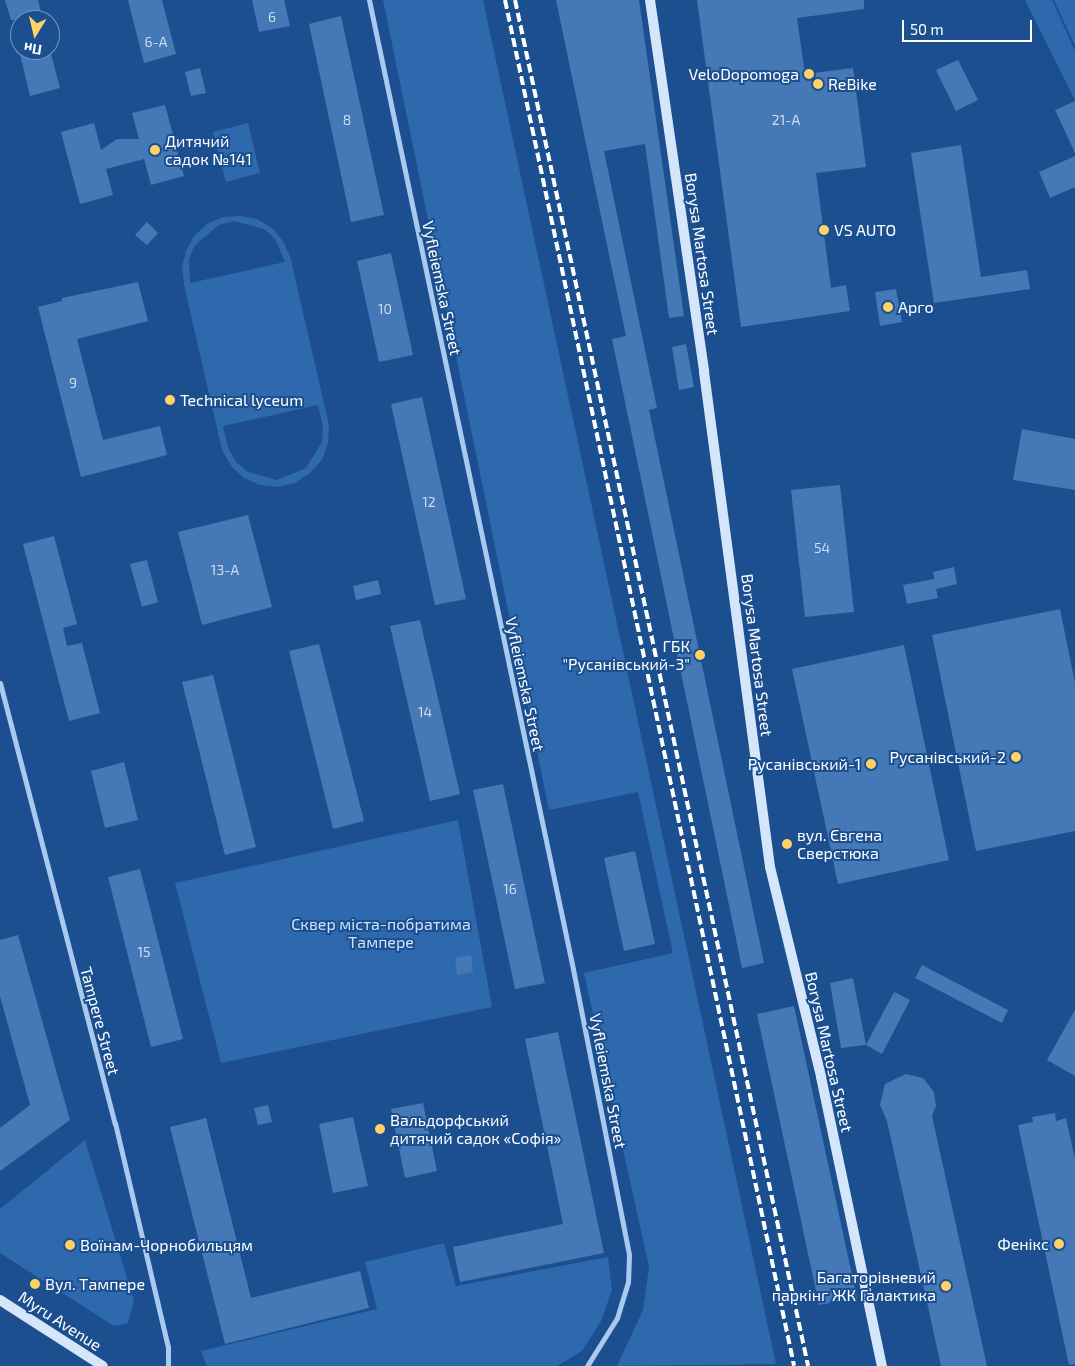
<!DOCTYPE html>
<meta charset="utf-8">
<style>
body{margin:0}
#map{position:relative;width:1075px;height:1366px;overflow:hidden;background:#1b4f8f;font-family:"Exo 2",sans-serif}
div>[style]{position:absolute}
.green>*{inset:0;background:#2e69ad}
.building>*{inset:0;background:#4478b7}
.street>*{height:5px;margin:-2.5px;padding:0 2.5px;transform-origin:2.5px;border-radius:2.5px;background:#a9c9ee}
.secondary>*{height:10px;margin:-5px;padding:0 5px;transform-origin:5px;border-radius:5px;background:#d6e6fa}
.rail>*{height:4px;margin-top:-2px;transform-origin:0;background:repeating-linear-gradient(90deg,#fff 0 9px,transparent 0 13px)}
.dots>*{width:14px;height:14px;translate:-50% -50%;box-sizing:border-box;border:2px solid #1b4f8f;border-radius:50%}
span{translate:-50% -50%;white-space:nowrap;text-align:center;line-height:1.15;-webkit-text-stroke:4px #1b4f8f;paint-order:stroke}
.number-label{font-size:14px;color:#d0dded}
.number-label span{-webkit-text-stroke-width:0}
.poi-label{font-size:16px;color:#fff}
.right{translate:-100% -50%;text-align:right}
.left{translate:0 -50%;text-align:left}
.street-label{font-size:16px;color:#fff}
.park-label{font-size:16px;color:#cfe3fa}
.north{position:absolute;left:10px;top:10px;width:50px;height:50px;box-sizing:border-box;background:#1b4f8f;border:1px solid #7695bc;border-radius:50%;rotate:189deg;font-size:14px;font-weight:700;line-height:20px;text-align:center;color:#fff}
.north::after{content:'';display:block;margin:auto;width:18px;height:22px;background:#ffd166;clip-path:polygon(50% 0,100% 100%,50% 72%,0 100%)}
.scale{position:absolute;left:902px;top:20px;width:130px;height:22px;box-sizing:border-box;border:2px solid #fff;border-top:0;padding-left:6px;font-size:15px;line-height:18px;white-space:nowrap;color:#fff;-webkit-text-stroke:4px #1b4f8f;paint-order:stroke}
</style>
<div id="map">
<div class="green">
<div style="clip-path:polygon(383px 0,483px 0,776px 1364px,617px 1366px,643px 1310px,649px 1267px,584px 973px,673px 953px,638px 792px,549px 810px)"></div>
<div style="clip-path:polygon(1025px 0,1052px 0,1075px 51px,1075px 100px)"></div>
<div style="clip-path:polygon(1054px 0,1075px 0,1075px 46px,1059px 11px)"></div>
<div style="clip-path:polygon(248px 123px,260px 173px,226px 182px,213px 132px)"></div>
<div style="clip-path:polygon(evenodd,240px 216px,257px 219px,272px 228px,283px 241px,290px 256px,329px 425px,328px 443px,322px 460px,310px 473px,295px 483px,278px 487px,260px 485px,244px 478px,231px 466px,222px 450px,184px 285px,182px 267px,186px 251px,194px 236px,207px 224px,223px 217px,240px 216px,234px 221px,264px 229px,275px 239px,285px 262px,190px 283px,189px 259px,195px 245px,219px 225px,234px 221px,240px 216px,318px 405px,323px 427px,322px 442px,306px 468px,277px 480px,248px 472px,236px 462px,228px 448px,223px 426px,318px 405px)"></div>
<div style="clip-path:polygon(458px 820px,492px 1007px,221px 1063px,175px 883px)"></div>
<div style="clip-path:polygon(85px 1140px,134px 1301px,128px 1323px,114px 1326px,0 1253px,0 1209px)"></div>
<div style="clip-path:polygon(444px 1243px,456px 1286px,608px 1257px,612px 1290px,601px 1321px,582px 1351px,557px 1366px,207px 1366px,201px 1351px,377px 1309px,365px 1262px)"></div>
</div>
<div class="building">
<div style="clip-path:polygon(5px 0,38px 0,43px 20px,11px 20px)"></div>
<div style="clip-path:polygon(128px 0,162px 0,176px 54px,144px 63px)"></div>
<div style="clip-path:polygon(252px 0,284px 0,290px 26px,259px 32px)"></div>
<div style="clip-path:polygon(556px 0,639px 0,684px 316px,669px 318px,645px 144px,604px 151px,657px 408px,649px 410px,764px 963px,742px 968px,612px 339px,626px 336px)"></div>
<div style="clip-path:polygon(697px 0,864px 0,864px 9px,797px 18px,805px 74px,853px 68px,866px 167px,816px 173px,831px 288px,846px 285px,850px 311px,741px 327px)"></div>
<div style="clip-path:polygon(341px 16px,384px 215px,351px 222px,309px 24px)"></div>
<div style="clip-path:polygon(19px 50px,50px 50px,60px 88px,30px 96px)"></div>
<div style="clip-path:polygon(958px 60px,978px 100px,956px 111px,936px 70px)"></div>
<div style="clip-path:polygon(200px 68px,206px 93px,191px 96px,185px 72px)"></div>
<div style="clip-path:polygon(1075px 101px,1075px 153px,1055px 110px)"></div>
<div style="clip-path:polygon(165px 105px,184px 176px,151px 185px,144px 159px,106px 169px,113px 195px,80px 204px,61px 132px,94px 123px,101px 150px,117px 139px,139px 139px,132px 113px)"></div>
<div style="clip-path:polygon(961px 145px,981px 277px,1027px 270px,1030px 289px,934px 303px,911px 153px)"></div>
<div style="clip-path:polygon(1075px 156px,1075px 187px,1050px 198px,1039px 172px)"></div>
<div style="clip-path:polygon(147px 222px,158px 233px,147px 245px,135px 235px)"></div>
<div style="clip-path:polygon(391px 253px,413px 355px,379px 362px,357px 261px)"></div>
<div style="clip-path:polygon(138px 282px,148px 321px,77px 339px,103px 440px,160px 426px,167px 455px,81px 477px,38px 307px,62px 301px,62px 298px)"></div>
<div style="clip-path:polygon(896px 289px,902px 322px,880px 326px,875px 292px)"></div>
<div style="clip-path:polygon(686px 344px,694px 387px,679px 390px,672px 347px)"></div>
<div style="clip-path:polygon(422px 397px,466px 599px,435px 605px,391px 404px)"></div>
<div style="clip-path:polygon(1022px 429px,1075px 439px,1075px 490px,1013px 480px)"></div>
<div style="clip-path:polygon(840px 485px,854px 612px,805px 617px,791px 490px)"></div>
<div style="clip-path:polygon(248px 515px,272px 607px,202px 625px,178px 532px)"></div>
<div style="clip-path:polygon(54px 536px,77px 624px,63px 628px,67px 646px,82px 643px,100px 713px,69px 721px,23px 544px)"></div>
<div style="clip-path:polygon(147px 560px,158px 602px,142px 607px,130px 564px)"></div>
<div style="clip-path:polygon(954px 567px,957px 584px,936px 589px,938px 598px,907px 604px,903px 585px,934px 579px,935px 583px,933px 572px)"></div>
<div style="clip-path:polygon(378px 580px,381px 594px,356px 600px,353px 586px)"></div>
<div style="clip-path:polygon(1060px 609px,1075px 683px,1075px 831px,976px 851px,932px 635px)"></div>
<div style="clip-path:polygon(420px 620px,460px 794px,430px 801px,390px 626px)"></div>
<div style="clip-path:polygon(319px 644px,364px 821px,333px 829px,289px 651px)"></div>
<div style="clip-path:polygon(904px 645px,949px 860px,838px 884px,792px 669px)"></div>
<div style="clip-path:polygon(213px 675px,256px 847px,225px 855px,182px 682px)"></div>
<div style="clip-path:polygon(124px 762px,138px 820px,105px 828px,91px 771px)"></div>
<div style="clip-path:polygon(503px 784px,545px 983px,515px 989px,473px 790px)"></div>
<div style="clip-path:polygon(635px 851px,655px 944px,624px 951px,604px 858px)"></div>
<div style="clip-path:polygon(140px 869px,183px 1039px,151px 1047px,108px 877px)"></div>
<div style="clip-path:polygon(18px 935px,70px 1120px,0 1171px,0 1128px,30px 1105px,0 996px,0 940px)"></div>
<div style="clip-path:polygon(471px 955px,473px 972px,457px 975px,455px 958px)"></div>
<div style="clip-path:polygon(922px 965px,1008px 1010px,1002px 1023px,915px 978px)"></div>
<div style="clip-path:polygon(853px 978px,866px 1045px,841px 1048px,830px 983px)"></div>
<div style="clip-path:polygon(894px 992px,910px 1000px,882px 1054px,866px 1045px)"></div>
<div style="clip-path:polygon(794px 1006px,857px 1298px,819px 1305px,757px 1014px)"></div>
<div style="clip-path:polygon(1075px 1010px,1075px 1076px,1047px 1060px)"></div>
<div style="clip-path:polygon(558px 1032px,604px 1253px,460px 1282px,453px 1247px,563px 1224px,525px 1039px)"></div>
<div style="clip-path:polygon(906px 1074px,923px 1078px,934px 1092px,936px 1106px,932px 1116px,987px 1366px,941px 1366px,887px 1121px,880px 1105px,885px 1084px)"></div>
<div style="clip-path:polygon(423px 1103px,437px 1171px,405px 1178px,391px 1109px)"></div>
<div style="clip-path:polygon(268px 1105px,272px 1122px,258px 1125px,254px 1108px)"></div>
<div style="clip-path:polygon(1055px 1113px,1056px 1121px,1066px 1118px,1075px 1159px,1075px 1364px,1069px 1365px,1018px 1125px,1033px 1122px,1032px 1117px)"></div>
<div style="clip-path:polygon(353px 1117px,368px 1186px,333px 1193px,319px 1124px)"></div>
<div style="clip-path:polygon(206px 1118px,251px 1298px,360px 1271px,369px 1308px,225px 1344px,170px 1127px)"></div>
</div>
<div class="street">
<div style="left:369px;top:0;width:990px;rotate:78.11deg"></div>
<div style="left:573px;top:969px;width:291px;rotate:78.9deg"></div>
<div style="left:629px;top:1255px;width:27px;rotate:92deg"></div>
<div style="left:628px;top:1282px;width:38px;rotate:107deg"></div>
<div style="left:617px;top:1318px;width:57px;rotate:122deg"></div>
<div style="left:0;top:683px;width:455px;rotate:75.4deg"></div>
<div style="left:115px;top:1123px;width:230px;rotate:76.7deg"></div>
<div style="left:168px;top:1347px;width:19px;rotate:90deg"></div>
</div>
<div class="secondary">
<div style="left:650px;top:0;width:376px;rotate:81.7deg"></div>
<div style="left:704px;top:372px;width:499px;rotate:82.4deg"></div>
<div style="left:770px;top:867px;width:216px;rotate:76.3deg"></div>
<div style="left:821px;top:1077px;width:295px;rotate:78.1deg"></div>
<div style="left:0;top:1300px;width:122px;rotate:32.7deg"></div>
</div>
<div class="rail">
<div style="left:505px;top:0;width:1396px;rotate:78.05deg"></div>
<div style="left:515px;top:0;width:1397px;rotate:77.89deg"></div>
</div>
<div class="dots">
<div style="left:809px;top:74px;background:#ffd166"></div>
<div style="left:818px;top:84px;background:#ffd166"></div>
<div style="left:155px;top:150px;background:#ffd166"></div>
<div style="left:824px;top:230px;background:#ffd166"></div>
<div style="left:888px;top:307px;background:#ffd166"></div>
<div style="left:170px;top:400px;background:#ffd166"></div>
<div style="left:700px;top:655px;background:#ffd166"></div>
<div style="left:1016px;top:757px;background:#ffd166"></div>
<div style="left:871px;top:764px;background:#ffd166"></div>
<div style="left:787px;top:844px;background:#ffd166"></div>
<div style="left:380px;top:1129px;background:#ffd166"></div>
<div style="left:1059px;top:1244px;background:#ffd166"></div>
<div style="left:70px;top:1245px;background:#ffd166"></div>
<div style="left:35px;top:1284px;background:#ffd166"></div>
<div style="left:946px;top:1286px;background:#ffd166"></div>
</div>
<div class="number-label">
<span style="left:272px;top:17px">6</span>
<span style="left:156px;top:42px">6-А</span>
<span style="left:347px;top:120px">8</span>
<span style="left:786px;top:120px">21-А</span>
<span style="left:385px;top:309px">10</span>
<span style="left:73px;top:383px">9</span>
<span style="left:429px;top:502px">12</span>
<span style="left:822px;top:548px">54</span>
<span style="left:225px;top:570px">13-А</span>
<span style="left:425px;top:712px">14</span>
<span style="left:510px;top:889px">16</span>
<span style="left:144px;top:952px">15</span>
</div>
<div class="poi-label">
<span class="right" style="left:799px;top:74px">VeloDopomoga</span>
<span class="left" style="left:828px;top:84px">ReBike</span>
<span class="left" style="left:165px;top:150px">Дитячий<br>садок №141</span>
<span class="left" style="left:834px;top:230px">VS AUTO</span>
<span class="left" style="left:898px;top:307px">Арго</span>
<span class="left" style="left:180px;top:400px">Technical lyceum</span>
<span class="right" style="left:690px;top:655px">ГБК<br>"Русанівський-3"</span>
<span class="right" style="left:1006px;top:757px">Русанівський-2</span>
<span class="right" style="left:861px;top:764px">Русанівський-1</span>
<span class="left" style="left:797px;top:844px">вул. Євгена<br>Сверстюка</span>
<span class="left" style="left:390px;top:1129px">Вальдорфський<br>дитячий садок «Софія»</span>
<span class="right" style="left:1049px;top:1244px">Фенікс</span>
<span class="left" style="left:80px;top:1245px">Воїнам-Чорнобильцям</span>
<span class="right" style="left:936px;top:1286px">Багаторівневий<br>паркінг ЖК Галактика</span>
<span class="left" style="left:45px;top:1284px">Вул. Тампере</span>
</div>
<div class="street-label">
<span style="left:702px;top:254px;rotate:82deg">Borysa Martosa Street</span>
<span style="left:442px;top:288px;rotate:78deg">Vyfleiemska Street</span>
<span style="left:757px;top:655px;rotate:83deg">Borysa Martosa Street</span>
<span style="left:525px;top:684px;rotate:78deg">Vyfleiemska Street</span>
<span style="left:100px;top:1021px;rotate:75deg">Tampere Street</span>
<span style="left:829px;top:1052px;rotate:77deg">Borysa Martosa Street</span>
<span style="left:608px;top:1081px;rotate:79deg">Vyfleiemska Street</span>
<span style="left:60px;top:1321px;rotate:33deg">Myru Avenue</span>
</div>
<div class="park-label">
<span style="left:381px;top:933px">Сквер міста-побратима<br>Тампере</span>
</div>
<div class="north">Пн</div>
<div class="scale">50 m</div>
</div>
